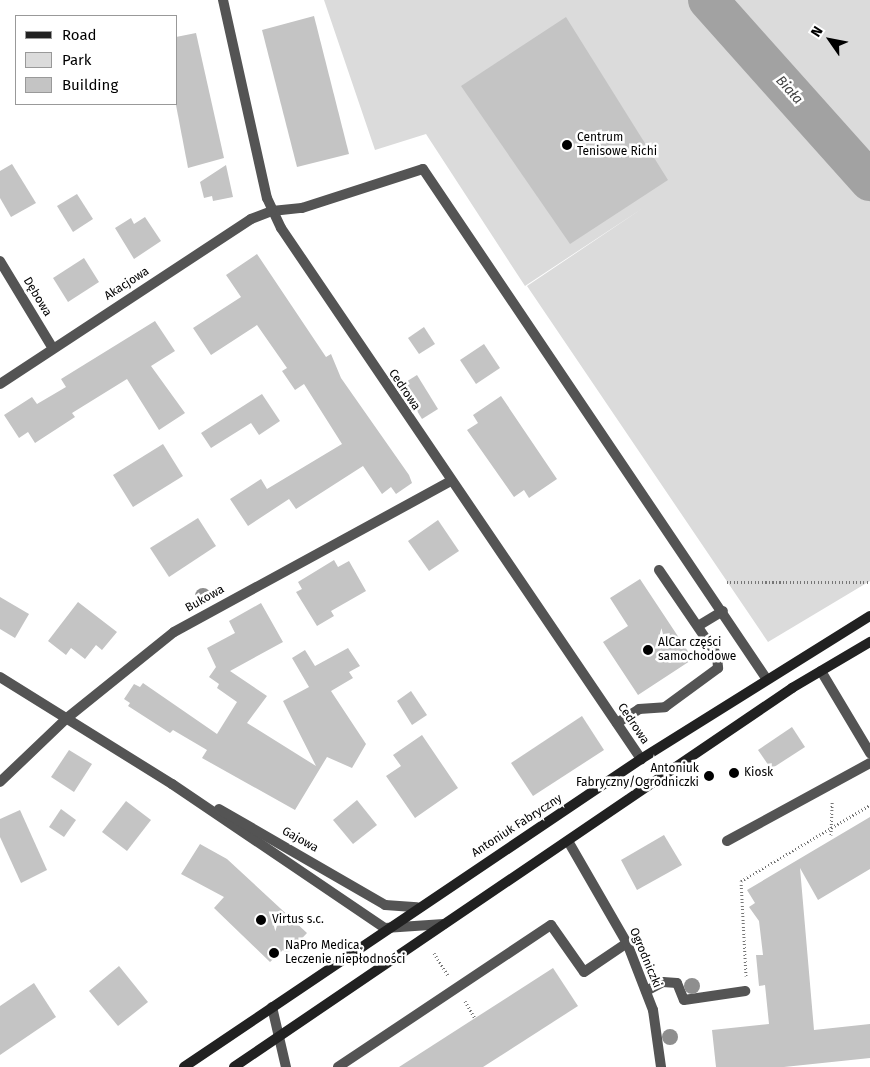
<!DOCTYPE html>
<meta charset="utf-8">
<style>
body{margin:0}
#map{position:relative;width:870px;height:1067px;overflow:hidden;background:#fff;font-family:"Fira Sans",sans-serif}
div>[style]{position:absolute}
.green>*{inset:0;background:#dbdbdb}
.river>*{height:40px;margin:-20px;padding:0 20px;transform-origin:20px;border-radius:20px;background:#a2a2a2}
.building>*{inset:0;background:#c4c4c4}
.path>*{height:3px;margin-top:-1.5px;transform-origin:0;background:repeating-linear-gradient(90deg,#767676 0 1px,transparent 0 3.5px)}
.service>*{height:10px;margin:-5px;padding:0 5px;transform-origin:5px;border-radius:5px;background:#545454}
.minor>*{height:10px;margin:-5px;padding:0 5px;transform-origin:5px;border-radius:5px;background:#545454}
.tertiary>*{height:10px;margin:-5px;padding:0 5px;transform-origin:5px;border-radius:5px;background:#545454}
.secondary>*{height:10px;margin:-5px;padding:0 5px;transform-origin:5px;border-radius:5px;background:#212121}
.trees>*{width:16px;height:16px;margin:-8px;border-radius:50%;background:#8e8e8e}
.dots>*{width:14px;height:14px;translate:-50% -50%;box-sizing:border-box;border:2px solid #fff;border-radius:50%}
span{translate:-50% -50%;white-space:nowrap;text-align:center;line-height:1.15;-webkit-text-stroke:5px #fff;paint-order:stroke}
.poi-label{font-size:12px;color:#000}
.left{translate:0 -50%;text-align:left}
.right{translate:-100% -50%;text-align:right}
.street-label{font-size:12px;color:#000}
.water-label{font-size:14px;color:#434343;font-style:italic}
.legend{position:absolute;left:15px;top:15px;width:162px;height:90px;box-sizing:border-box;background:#fff;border:1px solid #999;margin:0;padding:6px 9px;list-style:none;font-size:15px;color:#000}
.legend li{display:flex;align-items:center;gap:10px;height:25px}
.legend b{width:25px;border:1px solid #999}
.north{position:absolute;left:805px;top:15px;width:50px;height:50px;-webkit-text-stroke:4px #fff;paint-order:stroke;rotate:303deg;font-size:14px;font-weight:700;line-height:20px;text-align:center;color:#000}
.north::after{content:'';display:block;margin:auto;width:18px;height:22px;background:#000;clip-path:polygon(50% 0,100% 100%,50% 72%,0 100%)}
</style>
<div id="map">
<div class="green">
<div style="clip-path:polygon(324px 0,870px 0,870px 581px,768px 642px,527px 286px,643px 208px,525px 286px,426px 134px,375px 150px)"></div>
</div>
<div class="river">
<div style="left:708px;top:0;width:243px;rotate:48.2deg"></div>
</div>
<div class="building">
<div style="clip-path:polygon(314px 16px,349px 154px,297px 167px,262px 30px)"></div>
<div style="clip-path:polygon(566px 17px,668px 180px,570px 244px,461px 86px)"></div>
<div style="clip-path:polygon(196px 33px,224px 158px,188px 168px,176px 105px,176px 37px)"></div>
<div style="clip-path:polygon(12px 164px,36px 203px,11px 217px,0 198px,0 171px)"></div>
<div style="clip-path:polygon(226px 165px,233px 197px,213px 201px,212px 196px,204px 198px,200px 182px)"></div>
<div style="clip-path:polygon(77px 194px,93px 219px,73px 232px,57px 206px)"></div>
<div style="clip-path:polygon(145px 217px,161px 241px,134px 259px,115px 228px,131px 218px,134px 224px)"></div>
<div style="clip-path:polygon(257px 254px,326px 357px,331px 354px,341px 378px,409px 475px,412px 483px,396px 494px,391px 487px,382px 494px,363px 466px,296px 509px,289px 499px,248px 526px,230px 499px,261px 479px,267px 489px,342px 444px,304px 384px,295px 390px,282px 371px,287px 368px,257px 325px,211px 355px,193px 328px,241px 297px,226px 275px)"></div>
<div style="clip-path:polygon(84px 258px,99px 282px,68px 302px,53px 278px)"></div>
<div style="clip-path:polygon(155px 321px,175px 351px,151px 366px,185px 413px,159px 430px,127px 379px,72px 413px,75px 417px,35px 443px,28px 432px,19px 438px,4px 415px,32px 397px,37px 404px,66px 387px,61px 379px)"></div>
<div style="clip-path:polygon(424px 327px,435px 344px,419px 354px,408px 338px)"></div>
<div style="clip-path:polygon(484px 344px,500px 368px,476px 384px,460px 360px)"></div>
<div style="clip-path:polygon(417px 375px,438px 409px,422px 419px,401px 385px)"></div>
<div style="clip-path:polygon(262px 394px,280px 421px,259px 435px,251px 423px,211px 448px,201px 433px)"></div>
<div style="clip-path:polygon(501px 396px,557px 479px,529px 498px,524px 490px,514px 497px,467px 430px,478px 423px,473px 415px)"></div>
<div style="clip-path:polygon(163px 444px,183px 476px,133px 507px,113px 475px)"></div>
<div style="clip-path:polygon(198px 518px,216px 546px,169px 577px,150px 548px)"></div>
<div style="clip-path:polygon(438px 520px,459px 551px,429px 571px,408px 541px)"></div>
<div style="clip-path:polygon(334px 560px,338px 567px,349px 561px,366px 591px,331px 611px,334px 616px,317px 626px,296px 592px,302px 589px,298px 582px)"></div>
<div style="clip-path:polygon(640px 579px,693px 659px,638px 695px,603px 642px,628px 626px,610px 598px)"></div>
<div style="clip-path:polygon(0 597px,29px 614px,15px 638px,0 629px)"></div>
<div style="clip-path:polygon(78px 602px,117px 632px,102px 650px,96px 645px,85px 659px,71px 648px,66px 655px,48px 641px)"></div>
<div style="clip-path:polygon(261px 603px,283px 642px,230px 671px,267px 696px,247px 723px,316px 766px,283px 701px,309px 687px,292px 658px,305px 650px,315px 666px,348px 648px,360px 666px,349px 672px,353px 678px,331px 691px,366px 744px,352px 768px,327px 757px,295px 810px,202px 758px,207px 750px,173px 730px,170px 733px,128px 706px,130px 703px,124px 699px,134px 684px,140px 687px,143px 683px,217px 734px,237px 702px,217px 688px,219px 684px,209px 677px,216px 667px,207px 648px,235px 633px,229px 621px)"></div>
<div style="clip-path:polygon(411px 691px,427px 715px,412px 725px,397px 701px)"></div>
<div style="clip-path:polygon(582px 716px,604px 750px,533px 796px,511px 763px)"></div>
<div style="clip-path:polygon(792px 727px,805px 747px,771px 769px,758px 750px)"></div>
<div style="clip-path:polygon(422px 735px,458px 788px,415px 818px,386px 776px,401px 766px,393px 755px)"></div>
<div style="clip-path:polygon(69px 750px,92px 764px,74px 792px,51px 777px)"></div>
<div style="clip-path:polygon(357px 800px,377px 825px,353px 844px,333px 820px)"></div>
<div style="clip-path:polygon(126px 801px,151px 820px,127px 851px,102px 832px)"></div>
<div style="clip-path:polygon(61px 809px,76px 820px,64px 837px,49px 827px)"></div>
<div style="clip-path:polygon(20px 810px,47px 870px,21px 883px,0 837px,0 819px)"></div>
<div style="clip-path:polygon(870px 817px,870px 869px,818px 900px,800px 868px,814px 1030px,870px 1024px,870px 1058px,784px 1067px,716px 1067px,712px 1030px,769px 1024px,765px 985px,759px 986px,756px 955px,763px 955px,759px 921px,749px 907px,755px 903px,747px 890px)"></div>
<div style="clip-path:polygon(664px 835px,682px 865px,637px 890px,621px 860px)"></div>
<div style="clip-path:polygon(200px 844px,227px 859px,307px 933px,287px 954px,283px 950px,270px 962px,214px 908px,224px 897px,181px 874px)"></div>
<div style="clip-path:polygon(119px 966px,148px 1002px,118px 1026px,89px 991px)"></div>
<div style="clip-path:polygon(553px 968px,578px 1006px,483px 1067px,399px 1067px)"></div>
<div style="clip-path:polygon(34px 983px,56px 1017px,0 1055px,0 1006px)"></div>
</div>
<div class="path">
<div style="left:727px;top:582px;width:143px"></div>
<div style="left:831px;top:835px;width:33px;rotate:-88deg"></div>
<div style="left:434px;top:953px;width:26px;rotate:58deg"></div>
<div style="left:746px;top:976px;width:95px;rotate:-93deg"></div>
<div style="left:741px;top:881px;width:150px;rotate:-30.5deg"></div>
<div style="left:465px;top:1001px;width:20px;rotate:60deg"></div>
</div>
<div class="service">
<div style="left:272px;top:211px;width:30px;rotate:-6deg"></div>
<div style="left:302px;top:208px;width:127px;rotate:-17.9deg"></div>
<div style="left:423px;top:169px;width:614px;rotate:56.03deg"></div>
<div style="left:698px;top:626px;width:29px;rotate:-31deg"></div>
<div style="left:821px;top:671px;width:96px;rotate:59.1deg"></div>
<div style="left:617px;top:723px;width:26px;rotate:-32deg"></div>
<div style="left:639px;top:709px;width:26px;rotate:-4deg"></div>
<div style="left:665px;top:707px;width:66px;rotate:-36.3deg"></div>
<div style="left:718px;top:668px;width:13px;rotate:-94deg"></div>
<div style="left:717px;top:655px;width:103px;rotate:-124.3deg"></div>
<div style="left:727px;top:841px;width:163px;rotate:-28.6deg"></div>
<div style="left:646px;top:991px;width:19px;rotate:-28deg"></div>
<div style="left:663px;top:982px;width:14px;rotate:4deg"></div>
<div style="left:677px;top:983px;width:18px;rotate:68deg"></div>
<div style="left:684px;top:1000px;width:62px;rotate:-8.4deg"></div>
<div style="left:338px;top:1067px;width:256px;rotate:-33.7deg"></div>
<div style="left:551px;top:925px;width:57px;rotate:54.9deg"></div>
<div style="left:584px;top:972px;width:52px;rotate:-34deg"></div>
</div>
<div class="minor">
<div style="left:223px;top:0;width:203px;rotate:77.5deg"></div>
<div style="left:267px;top:198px;width:33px;rotate:65deg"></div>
<div style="left:281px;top:228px;width:642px;rotate:55.86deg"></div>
<div style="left:0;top:261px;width:100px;rotate:58.8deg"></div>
<div style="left:0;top:384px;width:300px;rotate:-33.3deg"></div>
<div style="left:251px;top:219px;width:22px;rotate:-21deg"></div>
<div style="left:0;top:782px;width:93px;rotate:-43.7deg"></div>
<div style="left:67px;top:718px;width:137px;rotate:-38.8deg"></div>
<div style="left:174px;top:632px;width:315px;rotate:-28.6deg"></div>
<div style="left:568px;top:841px;width:118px;rotate:60deg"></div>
<div style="left:627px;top:943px;width:72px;rotate:68.8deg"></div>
<div style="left:653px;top:1010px;width:58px;rotate:82deg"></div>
<div style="left:272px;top:1007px;width:62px;rotate:76.9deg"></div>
</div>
<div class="tertiary">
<div style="left:0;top:677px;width:203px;rotate:31.9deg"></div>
<div style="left:172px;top:784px;width:257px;rotate:34.1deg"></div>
<div style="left:385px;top:928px;width:59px;rotate:-3.9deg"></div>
<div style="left:219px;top:809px;width:192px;rotate:30deg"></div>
<div style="left:385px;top:905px;width:32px;rotate:4deg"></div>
</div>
<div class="secondary">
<div style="left:184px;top:1067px;width:551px;rotate:-33.98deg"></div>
<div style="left:641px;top:759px;width:270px;rotate:-32deg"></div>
<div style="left:234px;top:1067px;width:675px;rotate:-34.18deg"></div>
<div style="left:792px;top:688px;width:91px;rotate:-30.5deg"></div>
</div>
<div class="trees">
<div style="left:203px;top:596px"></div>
<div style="left:692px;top:986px"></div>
<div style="left:670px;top:1037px"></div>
</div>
<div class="dots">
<div style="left:567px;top:145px;background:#000"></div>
<div style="left:648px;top:650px;background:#000"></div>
<div style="left:734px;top:773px;background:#000"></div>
<div style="left:709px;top:776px;background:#000"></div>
<div style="left:261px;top:920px;background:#000"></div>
<div style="left:274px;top:953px;background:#000"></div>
</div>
<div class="poi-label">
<span class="left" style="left:577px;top:145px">Centrum<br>Tenisowe Richi</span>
<span class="left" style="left:658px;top:650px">AlCar części<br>samochodowe</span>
<span class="right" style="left:699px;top:776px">Antoniuk<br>Fabryczny/Ogrodniczki</span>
<span class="left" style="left:744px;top:773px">Kiosk</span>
<span class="left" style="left:272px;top:920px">Virtus s.c.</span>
<span class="left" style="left:285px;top:953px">NaPro Medica.<br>Leczenie niepłodności</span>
</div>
<div class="street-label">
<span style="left:127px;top:284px;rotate:-33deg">Akacjowa</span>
<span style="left:37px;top:297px;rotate:59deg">Dębowa</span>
<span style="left:404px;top:390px;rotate:56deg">Cedrowa</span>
<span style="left:205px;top:599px;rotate:-29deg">Bukowa</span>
<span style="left:633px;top:724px;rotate:56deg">Cedrowa</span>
<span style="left:517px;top:826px;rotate:-33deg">Antoniuk Fabryczny</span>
<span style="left:300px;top:840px;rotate:29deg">Gajowa</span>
<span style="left:645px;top:958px;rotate:67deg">Ogrodniczki</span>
</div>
<div class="water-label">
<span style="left:789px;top:90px;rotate:48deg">Biała</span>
</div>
<ul class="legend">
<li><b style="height:6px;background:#212121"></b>Road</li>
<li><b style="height:14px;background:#dbdbdb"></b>Park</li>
<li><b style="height:14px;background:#c4c4c4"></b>Building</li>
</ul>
<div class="north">N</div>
</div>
